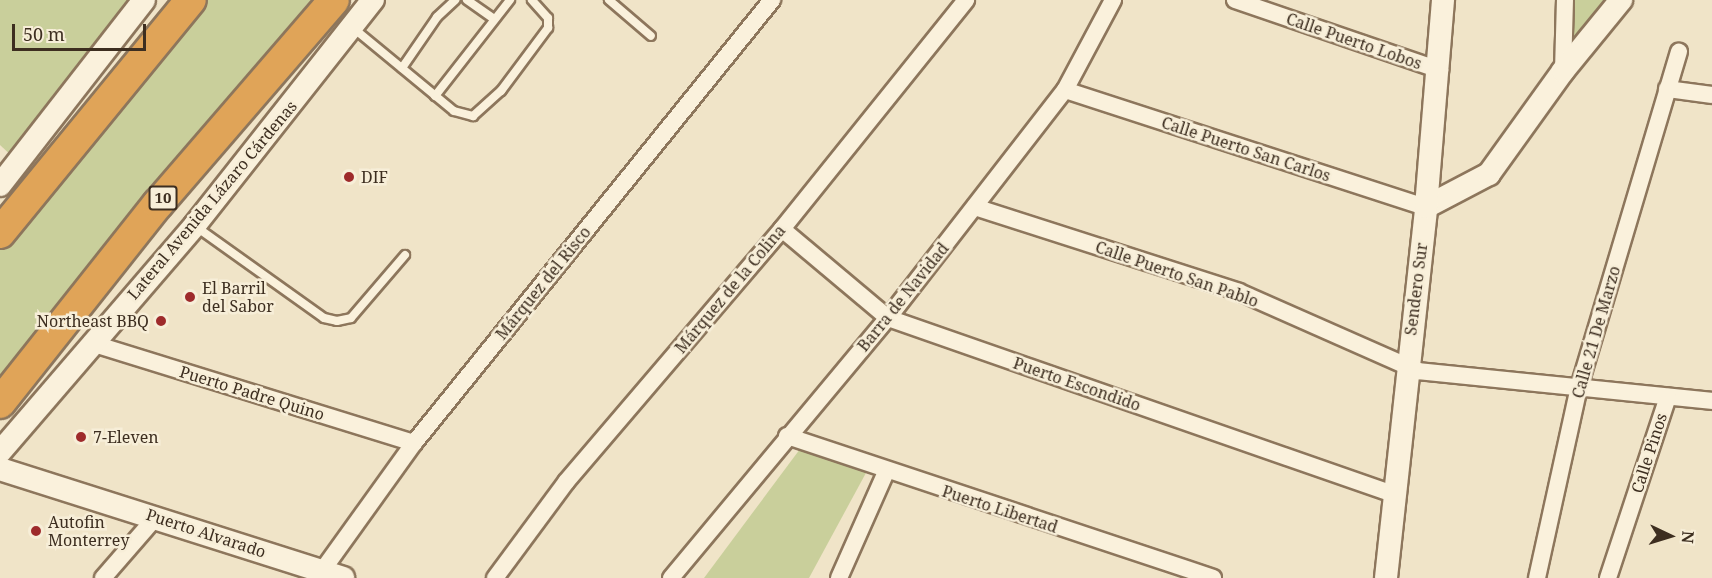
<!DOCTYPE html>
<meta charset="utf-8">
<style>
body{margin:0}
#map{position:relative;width:1712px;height:578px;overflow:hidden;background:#f0e4c8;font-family:"Noto Serif",serif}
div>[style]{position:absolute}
.green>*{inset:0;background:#c9cf9b}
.roads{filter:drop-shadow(2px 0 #8d765c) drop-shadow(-2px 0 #8d765c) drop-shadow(0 2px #8d765c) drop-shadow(0 -2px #8d765c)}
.lane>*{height:8px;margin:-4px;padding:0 4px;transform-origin:4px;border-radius:4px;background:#faf1dc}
.street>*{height:16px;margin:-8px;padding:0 8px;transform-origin:8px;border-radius:8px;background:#faf1dc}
.secondary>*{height:22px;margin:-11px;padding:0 11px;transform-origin:11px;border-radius:11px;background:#faf1dc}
.highway>*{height:30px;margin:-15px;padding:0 15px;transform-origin:15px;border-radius:15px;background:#e0a458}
.dots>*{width:16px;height:16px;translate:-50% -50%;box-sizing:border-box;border:3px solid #f7eed8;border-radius:50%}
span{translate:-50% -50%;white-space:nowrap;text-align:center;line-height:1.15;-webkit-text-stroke:5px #f7eed8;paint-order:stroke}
.shield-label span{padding:2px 4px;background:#f7eed8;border:2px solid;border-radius:4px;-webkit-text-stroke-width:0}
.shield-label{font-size:15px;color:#3d2e20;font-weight:700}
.street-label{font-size:16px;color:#3d2e20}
.poi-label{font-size:16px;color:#3d2e20}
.left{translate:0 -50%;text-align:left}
.right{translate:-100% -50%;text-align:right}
.north{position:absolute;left:1640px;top:506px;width:60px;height:60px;-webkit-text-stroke:4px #f7eed8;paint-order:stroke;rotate:94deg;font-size:16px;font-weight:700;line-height:24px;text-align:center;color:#3d2e20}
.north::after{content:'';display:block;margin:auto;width:21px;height:27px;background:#3d2e20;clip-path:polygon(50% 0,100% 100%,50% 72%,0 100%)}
.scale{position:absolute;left:12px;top:24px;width:134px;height:27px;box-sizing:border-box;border:3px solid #3d2e20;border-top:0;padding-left:8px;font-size:18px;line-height:21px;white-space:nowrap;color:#3d2e20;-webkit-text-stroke:4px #f7eed8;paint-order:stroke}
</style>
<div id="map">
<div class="green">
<div style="clip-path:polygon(0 0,137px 0,14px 158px,0 145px)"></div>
<div style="clip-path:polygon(204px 0,325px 0,0 384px,0 244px)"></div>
<div style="clip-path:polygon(1575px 0,1604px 0,1572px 40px)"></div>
<div style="clip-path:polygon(803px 445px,867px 471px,809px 578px,704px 578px)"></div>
</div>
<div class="roads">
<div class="lane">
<div style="left:467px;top:0;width:32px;rotate:35deg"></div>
<div style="left:609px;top:0;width:55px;rotate:40.6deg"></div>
<div style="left:352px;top:27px;width:132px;rotate:39.5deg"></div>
<div style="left:454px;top:111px;width:20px;rotate:15deg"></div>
<div style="left:473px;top:116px;width:38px;rotate:-42deg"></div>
<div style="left:501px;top:91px;width:79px;rotate:-53.3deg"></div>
<div style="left:548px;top:28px;width:10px;rotate:-90deg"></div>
<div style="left:548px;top:18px;width:24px;rotate:-132deg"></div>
<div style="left:402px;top:68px;width:62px;rotate:-55.5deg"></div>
<div style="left:437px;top:17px;width:25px;rotate:-43deg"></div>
<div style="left:435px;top:96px;width:122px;rotate:-52deg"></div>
<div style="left:195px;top:226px;width:158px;rotate:35.5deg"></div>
<div style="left:324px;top:318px;width:13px;rotate:13deg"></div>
<div style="left:337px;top:321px;width:14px;rotate:-12deg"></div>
<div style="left:351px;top:318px;width:83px;rotate:-49.4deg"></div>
</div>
<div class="street">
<div style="left:1235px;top:0;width:217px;rotate:18.9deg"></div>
<div style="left:1563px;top:71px;width:71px;rotate:-88.4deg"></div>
<div style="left:1667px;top:89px;width:45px;rotate:7.6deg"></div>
<div style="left:1065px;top:90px;width:379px;rotate:18deg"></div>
<div style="left:975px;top:207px;width:277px;rotate:17.8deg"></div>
<div style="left:1239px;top:292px;width:196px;rotate:23.8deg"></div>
<div style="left:1418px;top:371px;width:296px;rotate:5.8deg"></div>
<div style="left:782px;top:229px;width:138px;rotate:40deg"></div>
<div style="left:888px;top:318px;width:538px;rotate:19.21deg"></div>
<div style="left:91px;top:343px;width:338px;rotate:17.2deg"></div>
<div style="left:787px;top:436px;width:449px;rotate:18.4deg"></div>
<div style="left:322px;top:571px;width:158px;rotate:-54.3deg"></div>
<div style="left:414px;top:443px;width:570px;rotate:-51.06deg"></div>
<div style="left:103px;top:578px;width:81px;rotate:-49deg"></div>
<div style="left:495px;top:578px;width:119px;rotate:-53.5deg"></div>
<div style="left:566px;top:482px;width:333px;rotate:-49.5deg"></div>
<div style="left:782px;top:229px;width:294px;rotate:-51.2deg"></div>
<div style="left:671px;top:578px;width:339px;rotate:-50.2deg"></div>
<div style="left:888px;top:318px;width:289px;rotate:-52.2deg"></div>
<div style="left:1065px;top:90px;width:102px;rotate:-61.9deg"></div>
<div style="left:839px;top:578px;width:116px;rotate:-66.1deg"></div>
<div style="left:1537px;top:578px;width:196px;rotate:-77.6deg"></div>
<div style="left:1579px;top:387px;width:350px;rotate:-73.4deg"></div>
<div style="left:1608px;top:578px;width:191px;rotate:-71.7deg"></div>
</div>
<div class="secondary">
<div style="left:0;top:185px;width:234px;rotate:-52.1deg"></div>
<div style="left:1426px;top:207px;width:71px;rotate:-27.6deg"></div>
<div style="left:1489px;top:174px;width:127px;rotate:-54.3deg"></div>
<div style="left:1563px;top:71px;width:92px;rotate:-50.8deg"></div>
<div style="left:0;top:452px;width:299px;rotate:-49.3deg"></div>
<div style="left:195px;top:225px;width:287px;rotate:-51.7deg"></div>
<div style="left:0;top:469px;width:360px;rotate:17.6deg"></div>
<div style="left:1386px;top:578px;width:373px;rotate:-83.8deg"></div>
<div style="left:1426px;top:207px;width:208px;rotate:-85.3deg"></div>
</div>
<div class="highway">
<div style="left:0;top:233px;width:301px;rotate:-50.7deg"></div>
<div style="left:0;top:403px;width:254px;rotate:-51.6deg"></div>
<div style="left:158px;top:204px;width:269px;rotate:-49.2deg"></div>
</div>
</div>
<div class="dots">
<div style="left:349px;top:177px;background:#9e2a2b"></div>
<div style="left:190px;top:297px;background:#9e2a2b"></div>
<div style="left:161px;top:321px;background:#9e2a2b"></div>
<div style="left:81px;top:437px;background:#9e2a2b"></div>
<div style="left:36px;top:531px;background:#9e2a2b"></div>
</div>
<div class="shield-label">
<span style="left:163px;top:198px">10</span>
</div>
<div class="street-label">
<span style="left:1354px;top:41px;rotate:19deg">Calle Puerto Lobos</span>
<span style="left:1246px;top:149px;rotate:18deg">Calle Puerto San Carlos</span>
<span style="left:212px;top:200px;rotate:-50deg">Lateral Avenida Lázaro Cárdenas</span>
<span style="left:1177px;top:274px;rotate:19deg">Calle Puerto San Pablo</span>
<span style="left:543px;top:283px;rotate:-51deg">Márquez del Risco</span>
<span style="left:730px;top:289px;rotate:-50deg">Márquez de la Colina</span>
<span style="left:1416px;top:289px;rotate:-83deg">Sendero Sur</span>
<span style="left:903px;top:297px;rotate:-51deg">Barra de Navidad</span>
<span style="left:1596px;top:332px;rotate:-74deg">Calle 21 De Marzo</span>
<span style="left:1077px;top:384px;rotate:19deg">Puerto Escondido</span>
<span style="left:252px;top:393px;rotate:17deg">Puerto Padre Quino</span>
<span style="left:1649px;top:453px;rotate:-72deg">Calle Pinos</span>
<span style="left:1000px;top:509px;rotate:18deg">Puerto Libertad</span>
<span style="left:206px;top:533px;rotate:18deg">Puerto Alvarado</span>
</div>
<div class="poi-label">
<span class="left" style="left:361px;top:177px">DIF</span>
<span class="left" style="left:202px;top:297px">El Barril<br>del Sabor</span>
<span class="right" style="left:149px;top:321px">Northeast BBQ</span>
<span class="left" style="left:93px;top:437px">7-Eleven</span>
<span class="left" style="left:48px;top:531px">Autofin<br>Monterrey</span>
</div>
<div class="north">N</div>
<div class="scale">50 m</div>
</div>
